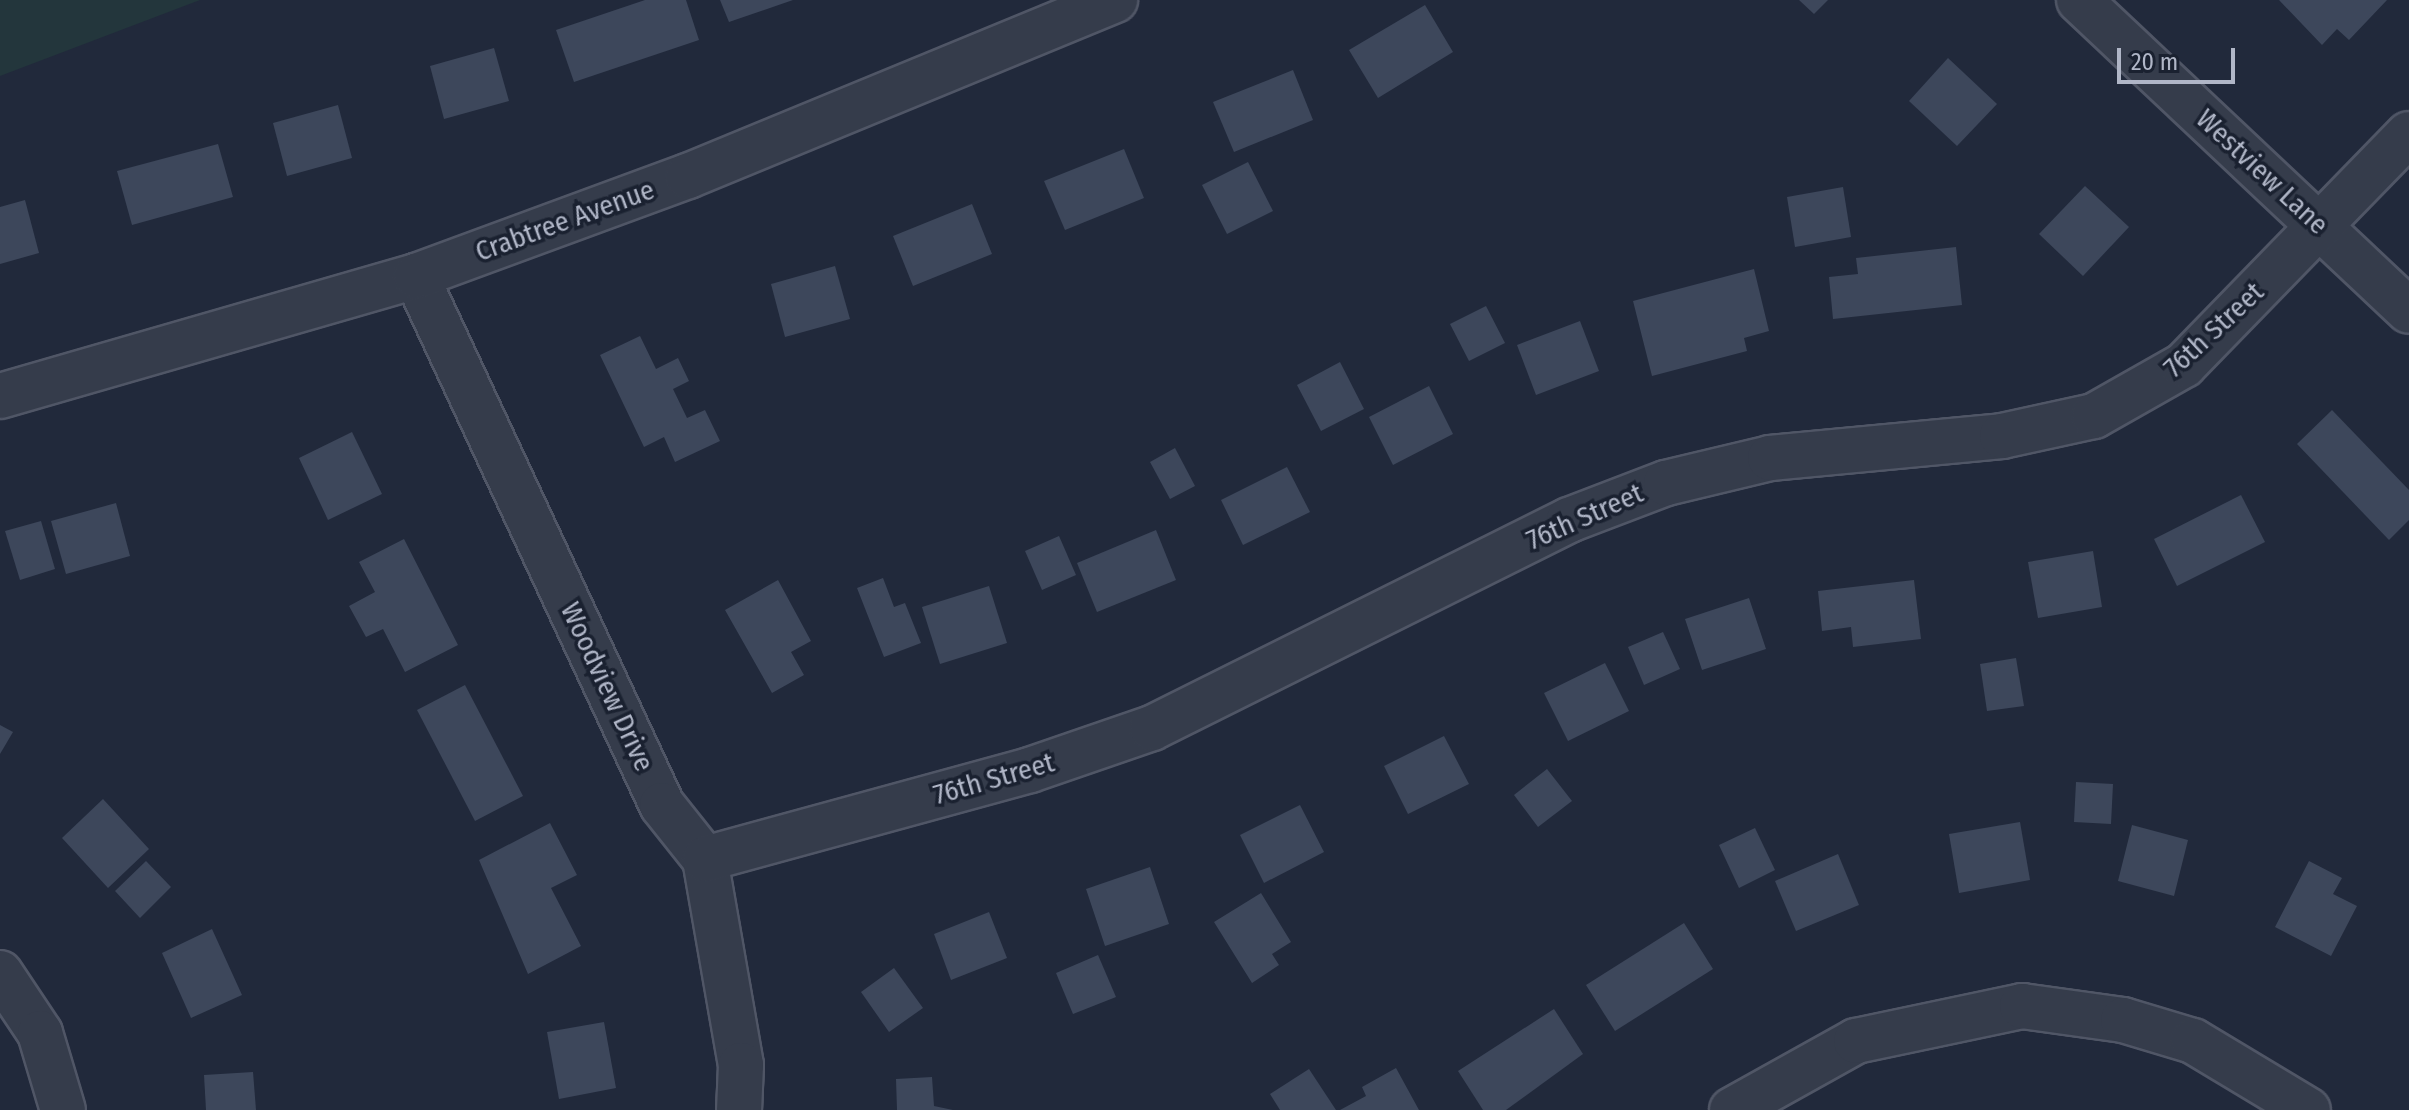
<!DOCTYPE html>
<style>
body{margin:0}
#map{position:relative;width:2409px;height:1110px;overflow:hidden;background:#21293b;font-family:"Fira Sans Condensed",sans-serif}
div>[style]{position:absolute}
.green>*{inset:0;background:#23363c}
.building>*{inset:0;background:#3d475b}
.roads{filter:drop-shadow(2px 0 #505666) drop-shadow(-2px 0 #505666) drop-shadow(0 2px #505666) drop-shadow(0 -2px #505666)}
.minor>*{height:44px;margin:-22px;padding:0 22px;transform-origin:22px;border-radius:22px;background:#353c4b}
span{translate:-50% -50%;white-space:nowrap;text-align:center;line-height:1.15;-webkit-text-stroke:7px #1a2130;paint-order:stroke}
.street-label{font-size:28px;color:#b0b6c7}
.scale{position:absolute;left:2117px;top:48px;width:118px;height:36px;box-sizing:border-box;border:4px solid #b0b6c7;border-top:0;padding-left:10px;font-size:24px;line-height:28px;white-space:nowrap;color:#b0b6c7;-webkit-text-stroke:6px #1a2130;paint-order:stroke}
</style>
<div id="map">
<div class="green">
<div style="clip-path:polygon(0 0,200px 0,0 76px)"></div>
</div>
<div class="building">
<div style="clip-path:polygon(645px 0,686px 0,699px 40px,574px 82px,556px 30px)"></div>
<div style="clip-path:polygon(720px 0,793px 0,729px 22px)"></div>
<div style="clip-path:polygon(1799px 0,1828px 0,1814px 14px)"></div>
<div style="clip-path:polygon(2279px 0,2387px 0,2349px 40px,2337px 29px,2322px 45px)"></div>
<div style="clip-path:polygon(1425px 5px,1453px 52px,1378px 98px,1349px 50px)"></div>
<div style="clip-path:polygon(494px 48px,509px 101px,444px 119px,430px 66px)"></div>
<div style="clip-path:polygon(1948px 58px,1997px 104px,1957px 146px,1909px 101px)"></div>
<div style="clip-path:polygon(1293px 70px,1313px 120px,1234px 152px,1213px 102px)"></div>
<div style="clip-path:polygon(338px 105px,352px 158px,287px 176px,273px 123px)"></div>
<div style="clip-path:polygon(218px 144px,233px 197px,132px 225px,117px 171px)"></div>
<div style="clip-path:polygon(1124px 149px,1144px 198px,1065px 230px,1044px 181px)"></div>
<div style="clip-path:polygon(1248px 162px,1273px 211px,1227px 234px,1202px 185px)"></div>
<div style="clip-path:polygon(2085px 186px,2129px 227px,2083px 276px,2039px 234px)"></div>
<div style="clip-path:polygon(1843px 187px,1851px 237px,1795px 247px,1787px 197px)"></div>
<div style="clip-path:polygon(25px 200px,39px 253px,0 264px,0 207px)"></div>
<div style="clip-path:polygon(972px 204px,992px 254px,913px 286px,893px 236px)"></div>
<div style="clip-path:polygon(1956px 247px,1962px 305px,1833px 319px,1829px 277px,1858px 274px,1856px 258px)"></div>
<div style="clip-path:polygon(835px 266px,850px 319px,785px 337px,771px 284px)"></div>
<div style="clip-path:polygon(1754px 269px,1769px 331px,1744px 338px,1747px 351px,1652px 376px,1633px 301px)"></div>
<div style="clip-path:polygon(1486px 306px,1505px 343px,1469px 361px,1450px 324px)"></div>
<div style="clip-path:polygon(1580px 321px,1599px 371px,1536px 395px,1517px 345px)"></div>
<div style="clip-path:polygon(640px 336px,656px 369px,678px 358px,689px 381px,673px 389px,687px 418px,705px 410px,720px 441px,675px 462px,664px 437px,644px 447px,600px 355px)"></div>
<div style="clip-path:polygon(1340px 362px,1364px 409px,1321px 431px,1297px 385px)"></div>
<div style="clip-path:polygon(1429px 386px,1453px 434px,1393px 465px,1369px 417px)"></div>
<div style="clip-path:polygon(2332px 410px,2409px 490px,2409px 520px,2389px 540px,2297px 444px)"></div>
<div style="clip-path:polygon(352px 432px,382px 494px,328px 520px,299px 458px)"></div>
<div style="clip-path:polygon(1175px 448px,1195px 486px,1170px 499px,1150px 462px)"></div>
<div style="clip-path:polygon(1287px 467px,1310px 512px,1243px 545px,1221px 500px)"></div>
<div style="clip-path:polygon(2241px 495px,2265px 542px,2177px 586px,2154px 539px)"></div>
<div style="clip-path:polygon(116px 503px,130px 556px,66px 574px,51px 521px)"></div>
<div style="clip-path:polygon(41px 521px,55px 569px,20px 580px,5px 531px)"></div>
<div style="clip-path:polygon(1156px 530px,1176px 580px,1097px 612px,1077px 563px)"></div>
<div style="clip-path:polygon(1059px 536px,1076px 575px,1042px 590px,1025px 551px)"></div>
<div style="clip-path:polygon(404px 539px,458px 645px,405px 672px,383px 629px,366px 637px,349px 606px,375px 592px,359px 562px)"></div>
<div style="clip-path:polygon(2093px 551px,2102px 607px,2038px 618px,2028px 562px)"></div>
<div style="clip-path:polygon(883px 578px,894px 607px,905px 603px,921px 643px,884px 657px,857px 588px)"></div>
<div style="clip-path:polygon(778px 580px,811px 641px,791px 652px,804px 675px,772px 693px,725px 610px)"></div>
<div style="clip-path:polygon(1914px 580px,1921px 639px,1853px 647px,1851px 627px,1822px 631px,1818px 591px)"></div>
<div style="clip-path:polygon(989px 586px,1007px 643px,940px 664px,922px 607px)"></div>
<div style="clip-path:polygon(1749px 598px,1766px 649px,1702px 670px,1685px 619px)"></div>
<div style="clip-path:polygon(1663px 632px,1680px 669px,1644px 685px,1628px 647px)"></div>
<div style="clip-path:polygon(2016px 658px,2024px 706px,1987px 711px,1980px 664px)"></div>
<div style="clip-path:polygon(1605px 663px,1629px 711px,1568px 741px,1544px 693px)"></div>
<div style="clip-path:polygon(465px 685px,523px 796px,475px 821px,417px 710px)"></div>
<div style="clip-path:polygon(0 725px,13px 732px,0 754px)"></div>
<div style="clip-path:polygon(1444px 736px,1469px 784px,1408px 814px,1384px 766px)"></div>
<div style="clip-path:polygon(1547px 769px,1572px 801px,1538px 827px,1514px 795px)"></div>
<div style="clip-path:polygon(2076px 782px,2113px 784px,2111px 824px,2074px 822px)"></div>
<div style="clip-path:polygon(103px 799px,149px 849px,108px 888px,62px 838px)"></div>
<div style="clip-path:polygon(1300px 805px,1324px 852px,1264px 883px,1240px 835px)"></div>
<div style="clip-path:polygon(2020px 822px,2030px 880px,1959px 893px,1949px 834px)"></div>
<div style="clip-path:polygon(550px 823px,577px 875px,551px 888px,581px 946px,528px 974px,479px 860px)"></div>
<div style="clip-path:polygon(2132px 825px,2188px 840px,2174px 896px,2118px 881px)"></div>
<div style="clip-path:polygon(1755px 828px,1775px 870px,1739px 888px,1719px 845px)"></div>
<div style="clip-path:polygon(1838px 854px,1859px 905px,1796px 931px,1775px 881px)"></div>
<div style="clip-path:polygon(146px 861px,171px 887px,140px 918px,115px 891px)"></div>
<div style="clip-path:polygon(2309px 861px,2342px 878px,2333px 894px,2357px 906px,2331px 956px,2275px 927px)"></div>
<div style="clip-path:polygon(1150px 867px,1169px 924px,1105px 946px,1086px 889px)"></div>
<div style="clip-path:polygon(1261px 893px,1291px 942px,1272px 954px,1279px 965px,1252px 983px,1214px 922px)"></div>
<div style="clip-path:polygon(989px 912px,1007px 958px,951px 980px,934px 934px)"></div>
<div style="clip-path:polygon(1684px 923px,1713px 969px,1615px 1031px,1586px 985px)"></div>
<div style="clip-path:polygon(212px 929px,242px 995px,191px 1018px,162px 953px)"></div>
<div style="clip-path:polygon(1098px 955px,1116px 997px,1073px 1014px,1056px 973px)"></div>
<div style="clip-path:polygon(894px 968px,923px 1008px,889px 1032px,861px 992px)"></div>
<div style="clip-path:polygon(1554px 1009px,1583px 1054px,1506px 1110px,1483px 1110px,1458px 1071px)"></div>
<div style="clip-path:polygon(604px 1022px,616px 1088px,559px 1099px,547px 1032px)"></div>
<div style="clip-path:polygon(1396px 1068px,1419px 1110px,1340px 1110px,1366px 1096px,1362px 1087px)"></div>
<div style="clip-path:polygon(1309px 1069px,1336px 1110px,1280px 1110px,1270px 1094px)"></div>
<div style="clip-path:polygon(253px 1072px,256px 1110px,206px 1110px,204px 1075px)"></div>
<div style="clip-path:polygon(932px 1077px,934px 1106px,953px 1110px,897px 1110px,896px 1079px)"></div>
</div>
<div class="roads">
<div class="minor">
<div style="left:2079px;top:0;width:453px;rotate:43.3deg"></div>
<div style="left:416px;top:276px;width:583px;rotate:65.06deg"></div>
<div style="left:662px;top:805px;width:69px;rotate:51.5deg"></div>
<div style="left:705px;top:859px;width:209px;rotate:80.1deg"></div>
<div style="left:741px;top:1065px;width:45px;rotate:92.5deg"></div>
<div style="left:0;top:396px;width:433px;rotate:-16.1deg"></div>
<div style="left:416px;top:276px;width:290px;rotate:-20.2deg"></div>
<div style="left:688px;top:176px;width:462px;rotate:-22.4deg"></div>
<div style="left:705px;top:859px;width:337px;rotate:-15.3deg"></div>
<div style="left:1030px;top:770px;width:129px;rotate:-19deg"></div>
<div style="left:1152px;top:728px;width:466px;rotate:-26.5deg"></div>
<div style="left:1569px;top:520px;width:104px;rotate:-20.9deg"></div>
<div style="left:1666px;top:483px;width:107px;rotate:-13.5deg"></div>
<div style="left:1770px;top:458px;width:233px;rotate:-5.4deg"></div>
<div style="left:2002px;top:436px;width:94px;rotate:-12.3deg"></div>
<div style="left:2094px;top:416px;width:103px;rotate:-29.5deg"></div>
<div style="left:2184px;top:365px;width:322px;rotate:-45.8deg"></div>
<div style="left:0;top:973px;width:72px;rotate:56.3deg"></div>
<div style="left:40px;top:1033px;width:80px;rotate:73.4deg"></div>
<div style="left:1732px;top:1110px;width:142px;rotate:-29.1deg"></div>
<div style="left:1856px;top:1041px;width:170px;rotate:-11.9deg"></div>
<div style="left:2022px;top:1006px;width:102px;rotate:7.9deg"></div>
<div style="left:2123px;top:1020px;width:73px;rotate:16.7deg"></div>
<div style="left:2193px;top:1041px;width:134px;rotate:31deg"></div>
</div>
</div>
<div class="street-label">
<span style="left:2262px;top:172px;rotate:43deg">Westview Lane</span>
<span style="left:565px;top:221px;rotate:-20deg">Crabtree Avenue</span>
<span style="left:2214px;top:330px;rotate:-43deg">76th Street</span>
<span style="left:1585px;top:517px;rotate:-24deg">76th Street</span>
<span style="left:607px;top:687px;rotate:65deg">Woodview Drive</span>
<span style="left:994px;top:779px;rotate:-16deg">76th Street</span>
</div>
<div class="scale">20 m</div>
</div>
